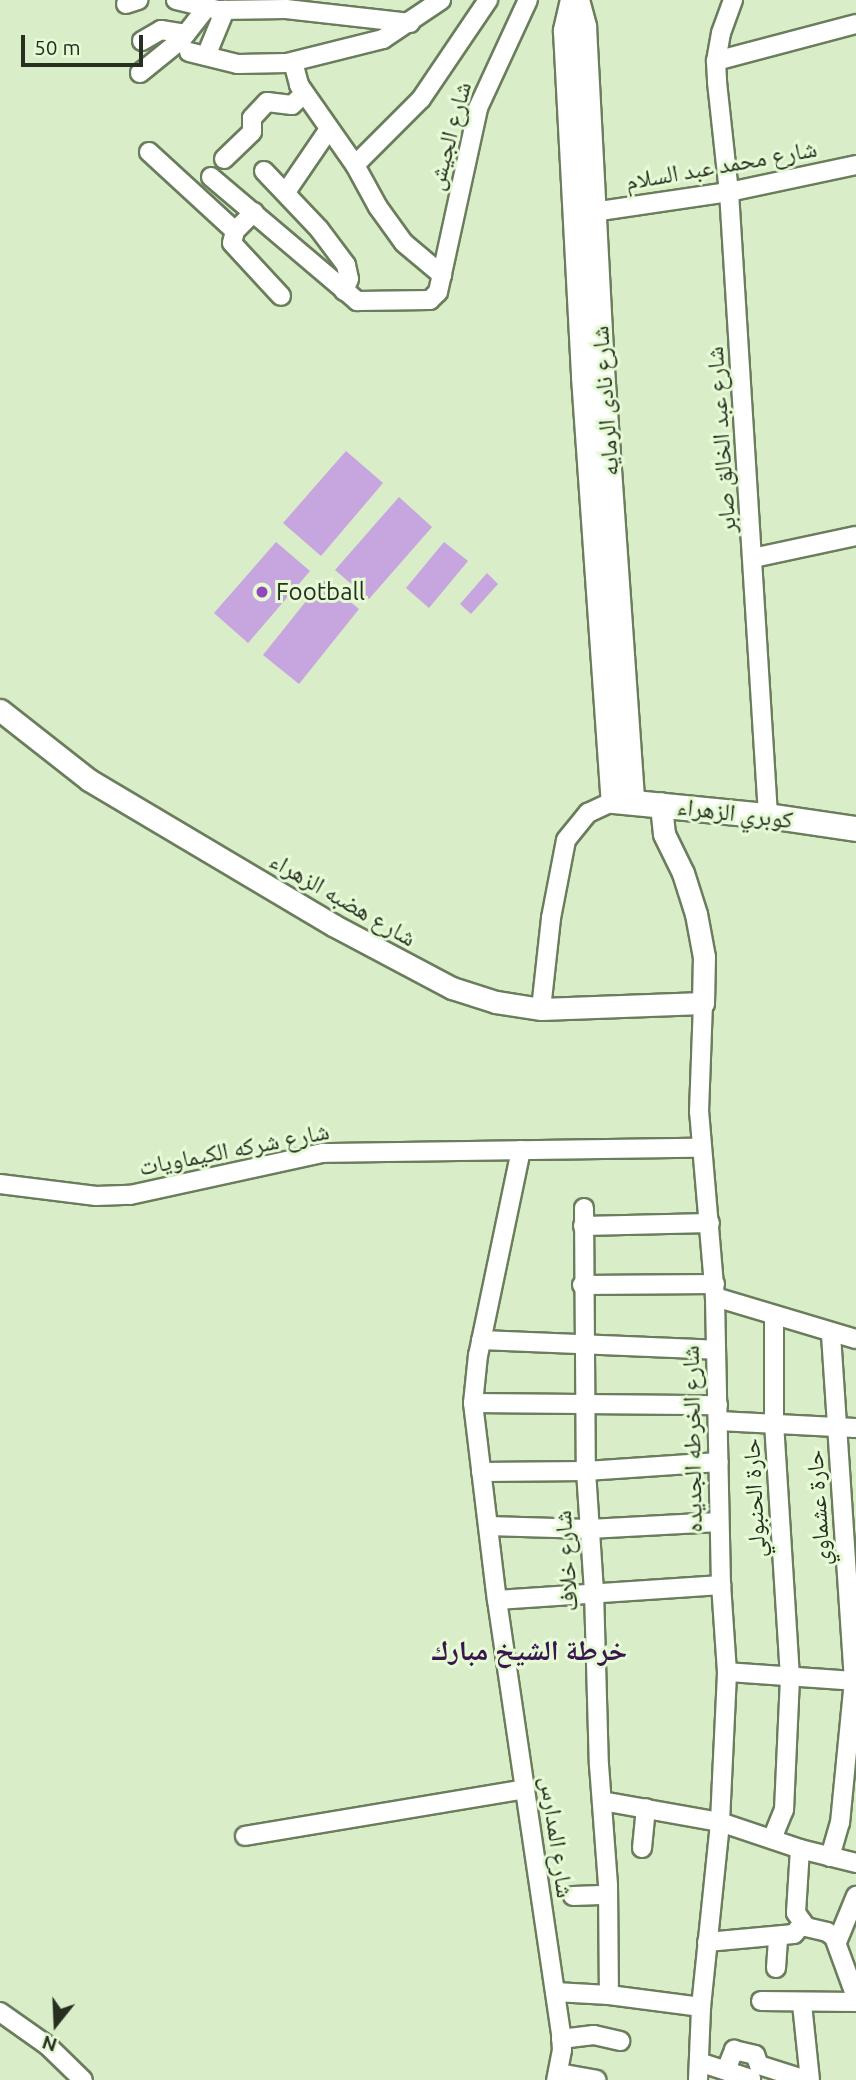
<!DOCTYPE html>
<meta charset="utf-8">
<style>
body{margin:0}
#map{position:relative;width:856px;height:2080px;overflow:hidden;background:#d8edc8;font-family:Ubuntu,"Noto Naskh Arabic",sans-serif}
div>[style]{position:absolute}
.green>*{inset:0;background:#c7a5de}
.roads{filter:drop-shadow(2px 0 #6a7d5c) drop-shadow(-2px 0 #6a7d5c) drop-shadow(0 2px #6a7d5c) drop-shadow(0 -2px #6a7d5c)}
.minor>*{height:18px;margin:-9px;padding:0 9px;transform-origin:9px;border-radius:9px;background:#fff}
.tertiary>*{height:21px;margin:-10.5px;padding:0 10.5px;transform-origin:10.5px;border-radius:10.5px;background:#fff}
.secondary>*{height:24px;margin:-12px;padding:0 12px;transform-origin:12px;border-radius:12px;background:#fff}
.dots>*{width:19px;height:19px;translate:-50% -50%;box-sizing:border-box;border:4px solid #e5fad5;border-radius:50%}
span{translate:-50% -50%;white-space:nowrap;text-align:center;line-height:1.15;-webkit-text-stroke:6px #e5fad5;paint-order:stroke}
.street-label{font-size:24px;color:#272f21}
.poi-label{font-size:24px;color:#272f21}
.left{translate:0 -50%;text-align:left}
.quarter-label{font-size:28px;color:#39164c;font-weight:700}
.north{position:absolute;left:21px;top:1989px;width:70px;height:70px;-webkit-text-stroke:5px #e5fad5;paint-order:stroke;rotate:198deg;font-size:19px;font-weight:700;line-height:28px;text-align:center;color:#272f21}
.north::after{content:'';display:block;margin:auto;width:24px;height:32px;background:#272f21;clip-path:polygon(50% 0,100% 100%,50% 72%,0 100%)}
.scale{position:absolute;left:21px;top:35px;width:122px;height:32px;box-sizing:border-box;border:4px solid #272f21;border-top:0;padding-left:9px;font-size:21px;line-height:24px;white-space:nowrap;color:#272f21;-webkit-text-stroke:5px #e5fad5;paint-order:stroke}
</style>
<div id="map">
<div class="green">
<div style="clip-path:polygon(346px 451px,383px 483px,321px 556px,283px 523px)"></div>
<div style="clip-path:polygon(399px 497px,432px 527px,369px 599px,335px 570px)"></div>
<div style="clip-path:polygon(276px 542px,310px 571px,248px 643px,214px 613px)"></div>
<div style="clip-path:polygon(444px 542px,468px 561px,429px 608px,406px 588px)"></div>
<div style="clip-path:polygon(487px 573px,498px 584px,471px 614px,460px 604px)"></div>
<div style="clip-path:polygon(323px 580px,359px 609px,299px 684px,263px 655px)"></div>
</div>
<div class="roads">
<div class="minor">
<div style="left:176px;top:0;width:43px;rotate:13.4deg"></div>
<div style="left:218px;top:10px;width:68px;rotate:-0.8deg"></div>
<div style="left:286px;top:9px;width:125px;rotate:6.4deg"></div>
<div style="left:733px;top:0;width:35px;rotate:110deg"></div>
<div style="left:721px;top:33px;width:28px;rotate:100deg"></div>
<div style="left:716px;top:61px;width:21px;rotate:87deg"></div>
<div style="left:717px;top:82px;width:111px;rotate:83.8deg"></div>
<div style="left:729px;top:192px;width:625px;rotate:86.42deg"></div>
<div style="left:768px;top:816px;width:9px;rotate:18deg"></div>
<div style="left:126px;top:4px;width:13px;rotate:-18deg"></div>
<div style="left:142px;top:41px;width:22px;rotate:-30deg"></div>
<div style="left:161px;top:30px;width:25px;rotate:9deg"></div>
<div style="left:189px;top:52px;width:50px;rotate:13.8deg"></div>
<div style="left:238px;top:64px;width:49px;rotate:-1.2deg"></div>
<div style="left:287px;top:63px;width:99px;rotate:-14deg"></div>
<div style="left:383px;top:39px;width:70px;rotate:-33.9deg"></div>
<div style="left:206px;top:56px;width:50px;rotate:-67.6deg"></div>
<div style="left:716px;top:61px;width:145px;rotate:-14.8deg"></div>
<div style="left:293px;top:62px;width:24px;rotate:75deg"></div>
<div style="left:299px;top:85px;width:98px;rotate:55deg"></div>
<div style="left:355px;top:165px;width:48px;rotate:61.3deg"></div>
<div style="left:378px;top:207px;width:44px;rotate:54.2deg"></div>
<div style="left:404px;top:243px;width:50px;rotate:40.1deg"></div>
<div style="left:140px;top:73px;width:54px;rotate:-39deg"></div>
<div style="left:182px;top:39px;width:41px;rotate:-52deg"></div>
<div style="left:149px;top:152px;width:117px;rotate:42.6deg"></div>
<div style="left:224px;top:159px;width:39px;rotate:-44deg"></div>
<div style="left:252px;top:132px;width:14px;rotate:-90deg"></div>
<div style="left:252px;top:118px;width:22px;rotate:-47deg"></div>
<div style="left:267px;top:102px;width:25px;rotate:7deg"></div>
<div style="left:292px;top:105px;width:16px;rotate:-43deg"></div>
<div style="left:355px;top:165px;width:93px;rotate:-45deg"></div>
<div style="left:421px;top:99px;width:120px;rotate:-55.9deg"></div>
<div style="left:264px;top:171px;width:80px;rotate:46.5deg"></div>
<div style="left:319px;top:229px;width:45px;rotate:53.1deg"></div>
<div style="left:346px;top:265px;width:14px;rotate:78deg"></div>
<div style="left:349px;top:279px;width:13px;rotate:113deg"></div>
<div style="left:211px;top:177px;width:192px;rotate:40.3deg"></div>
<div style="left:357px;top:301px;width:73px;rotate:-0.8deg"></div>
<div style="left:430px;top:300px;width:11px;rotate:-45deg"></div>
<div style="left:438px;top:292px;width:188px;rotate:-77.7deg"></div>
<div style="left:478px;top:108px;width:119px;rotate:-65.2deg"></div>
<div style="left:286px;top:192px;width:76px;rotate:-55.7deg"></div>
<div style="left:254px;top:212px;width:27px;rotate:135deg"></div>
<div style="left:235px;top:231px;width:12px;rotate:104deg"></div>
<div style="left:232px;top:243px;width:72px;rotate:47.2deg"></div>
<div style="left:593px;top:212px;width:137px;rotate:-8.4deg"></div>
<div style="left:729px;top:192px;width:130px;rotate:-12deg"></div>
<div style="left:753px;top:558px;width:105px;rotate:-12.1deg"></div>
<div style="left:541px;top:1009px;width:92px;rotate:-83.7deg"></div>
<div style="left:551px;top:918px;width:79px;rotate:-79.1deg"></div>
<div style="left:566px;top:840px;width:35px;rotate:-51deg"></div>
<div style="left:588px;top:813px;width:29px;rotate:-25deg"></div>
<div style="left:521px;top:1150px;width:209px;rotate:101.8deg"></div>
<div style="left:478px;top:1355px;width:48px;rotate:95.9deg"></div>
<div style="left:473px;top:1403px;width:198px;rotate:83.1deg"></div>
<div style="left:497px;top:1600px;width:437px;rotate:81.6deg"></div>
<div style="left:561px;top:2032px;width:18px;rotate:87deg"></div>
<div style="left:562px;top:2050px;width:31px;rotate:101deg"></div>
<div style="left:0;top:1184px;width:97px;rotate:7.1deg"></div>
<div style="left:96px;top:1196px;width:34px;rotate:-2deg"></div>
<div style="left:130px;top:1195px;width:198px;rotate:-12.3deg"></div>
<div style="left:323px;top:1153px;width:379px;rotate:-0.8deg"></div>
<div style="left:584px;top:1208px;width:263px;rotate:89.6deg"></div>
<div style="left:586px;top:1471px;width:120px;rotate:86.2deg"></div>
<div style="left:594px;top:1591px;width:174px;rotate:88.4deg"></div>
<div style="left:599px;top:1765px;width:120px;rotate:85.7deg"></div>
<div style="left:608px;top:1885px;width:110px;rotate:89.5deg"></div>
<div style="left:583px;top:1226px;width:127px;rotate:-1.4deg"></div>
<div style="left:582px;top:1285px;width:133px;rotate:-0.4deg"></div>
<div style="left:715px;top:1297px;width:147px;rotate:16.6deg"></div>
<div style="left:481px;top:1340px;width:235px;rotate:2.4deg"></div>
<div style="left:473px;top:1403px;width:245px;rotate:0.5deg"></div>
<div style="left:718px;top:1421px;width:138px;rotate:2.9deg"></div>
<div style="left:481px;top:1472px;width:105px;rotate:-0.5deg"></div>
<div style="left:586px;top:1471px;width:133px;rotate:-3.9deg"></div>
<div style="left:488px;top:1526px;width:101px;rotate:1.7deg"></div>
<div style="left:589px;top:1529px;width:130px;rotate:-3.1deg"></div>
<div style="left:497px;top:1600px;width:225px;rotate:-3.8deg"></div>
<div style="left:727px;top:1672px;width:129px;rotate:4deg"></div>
<div style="left:602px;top:1801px;width:120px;rotate:10.1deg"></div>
<div style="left:720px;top:1822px;width:84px;rotate:18.6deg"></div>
<div style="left:800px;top:1849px;width:58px;rotate:14deg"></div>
<div style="left:245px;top:1836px;width:284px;rotate:-9.5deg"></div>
<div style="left:772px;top:1839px;width:31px;rotate:-68deg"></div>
<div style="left:784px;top:1810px;width:133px;rotate:-87.4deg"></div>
<div style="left:790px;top:1677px;width:255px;rotate:-93.6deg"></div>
<div style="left:774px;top:1423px;width:107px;rotate:-90deg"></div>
<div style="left:642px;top:1848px;width:40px;rotate:-84.3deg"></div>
<div style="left:800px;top:1849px;width:64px;rotate:93.6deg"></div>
<div style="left:796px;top:1913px;width:17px;rotate:54deg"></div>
<div style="left:806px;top:1927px;width:22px;rotate:13deg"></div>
<div style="left:827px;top:1932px;width:9px;rotate:36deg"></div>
<div style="left:834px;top:1937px;width:64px;rotate:69.9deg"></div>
<div style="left:830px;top:1857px;width:35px;rotate:-74deg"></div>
<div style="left:840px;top:1823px;width:143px;rotate:-84.4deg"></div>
<div style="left:854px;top:1681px;width:349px;rotate:-93.8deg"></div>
<div style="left:573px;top:1896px;width:35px;rotate:-2deg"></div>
<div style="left:707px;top:1942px;width:87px;rotate:-5.3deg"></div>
<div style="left:794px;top:1934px;width:13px;rotate:-51deg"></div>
<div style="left:837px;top:1942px;width:50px;rotate:-67.6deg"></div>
<div style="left:776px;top:1968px;width:32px;rotate:-86deg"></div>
<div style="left:555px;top:1992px;width:54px;rotate:3.2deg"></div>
<div style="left:609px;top:1995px;width:93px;rotate:7.4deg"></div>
<div style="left:761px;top:2001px;width:95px;rotate:0.6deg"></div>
<div style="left:802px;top:2004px;width:76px;rotate:84deg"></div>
<div style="left:0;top:2012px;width:57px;rotate:35.1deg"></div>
<div style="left:47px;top:2045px;width:50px;rotate:44.2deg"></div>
<div style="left:561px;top:2039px;width:33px;rotate:-7deg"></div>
<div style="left:594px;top:2035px;width:27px;rotate:13deg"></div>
<div style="left:699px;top:2062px;width:55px;rotate:18.1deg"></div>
<div style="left:726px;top:2070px;width:22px;rotate:-68deg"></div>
<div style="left:734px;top:2050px;width:22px;rotate:13deg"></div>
<div style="left:755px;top:2055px;width:11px;rotate:68deg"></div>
<div style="left:759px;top:2065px;width:49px;rotate:17.7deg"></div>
<div style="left:558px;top:2073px;width:39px;rotate:10deg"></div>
<div style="left:698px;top:2080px;width:73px;rotate:-87.6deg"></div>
<div style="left:701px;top:2007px;width:186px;rotate:-84.1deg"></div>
<div style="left:720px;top:1822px;width:150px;rotate:-87.3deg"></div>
<div style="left:727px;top:1672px;width:87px;rotate:-93.9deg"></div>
<div style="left:721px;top:1585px;width:288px;rotate:-91.2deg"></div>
<div style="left:715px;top:1297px;width:186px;rotate:-94.9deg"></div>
<div style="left:699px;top:1112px;width:109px;rotate:-87.9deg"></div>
</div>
<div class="tertiary">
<div style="left:0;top:710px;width:113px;rotate:38.2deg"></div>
<div style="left:89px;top:780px;width:284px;rotate:30.7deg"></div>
<div style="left:333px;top:925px;width:135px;rotate:27.9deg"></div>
<div style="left:452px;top:988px;width:46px;rotate:17.7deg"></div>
<div style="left:496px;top:1002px;width:46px;rotate:8.8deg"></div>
<div style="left:541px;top:1009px;width:162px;rotate:-2.1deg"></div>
<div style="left:703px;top:1003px;width:46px;rotate:-88.8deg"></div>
<div style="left:704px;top:957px;width:44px;rotate:-100.5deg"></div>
<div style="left:696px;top:914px;width:43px;rotate:-107.6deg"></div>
<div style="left:683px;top:873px;width:43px;rotate:-116deg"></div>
<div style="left:664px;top:834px;width:31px;rotate:-96deg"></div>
</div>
<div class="secondary">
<div style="left:573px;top:0;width:32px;rotate:103deg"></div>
<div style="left:566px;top:31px;width:346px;rotate:87deg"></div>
<div style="left:584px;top:377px;width:425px;rotate:86deg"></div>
<div style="left:614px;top:801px;width:155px;rotate:5.6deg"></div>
<div style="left:768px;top:816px;width:89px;rotate:8.4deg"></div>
<div style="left:577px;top:0;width:28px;rotate:75deg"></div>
<div style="left:584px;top:27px;width:342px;rotate:87deg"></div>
<div style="left:602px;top:369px;width:434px;rotate:86deg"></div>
</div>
</div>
<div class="dots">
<div style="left:262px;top:592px;background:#9248bb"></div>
</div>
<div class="street-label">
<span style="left:449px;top:136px;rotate:-75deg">شارع الجيش</span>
<span style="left:721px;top:165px;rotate:-10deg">شارع محمد عبد السلام</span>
<span style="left:605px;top:401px;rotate:-94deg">شارع نادى الرمايه</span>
<span style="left:721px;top:440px;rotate:-94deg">شارع عبد الخالق صابر</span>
<span style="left:735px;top:813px;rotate:7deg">كوبري الزهراء</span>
<span style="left:343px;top:899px;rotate:30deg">شارع هضبه الزهراء</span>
<span style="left:234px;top:1149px;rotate:-11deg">شارع شركه الكيماويات</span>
<span style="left:692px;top:1439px;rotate:-91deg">شارع الخرطه الجديده</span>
<span style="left:754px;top:1498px;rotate:-93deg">حارة الحنبولي</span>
<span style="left:818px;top:1508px;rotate:-94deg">حارة عشماوي</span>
<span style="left:566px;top:1561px;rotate:-94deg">شارع خلاف</span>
<span style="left:557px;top:1837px;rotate:82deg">شارع المدارس</span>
</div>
<div class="poi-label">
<span class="left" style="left:276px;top:592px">Football</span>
</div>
<div class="quarter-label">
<span style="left:529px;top:1650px">خرطة الشيخ مبارك</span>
</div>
<div class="north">N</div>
<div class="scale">50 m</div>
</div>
